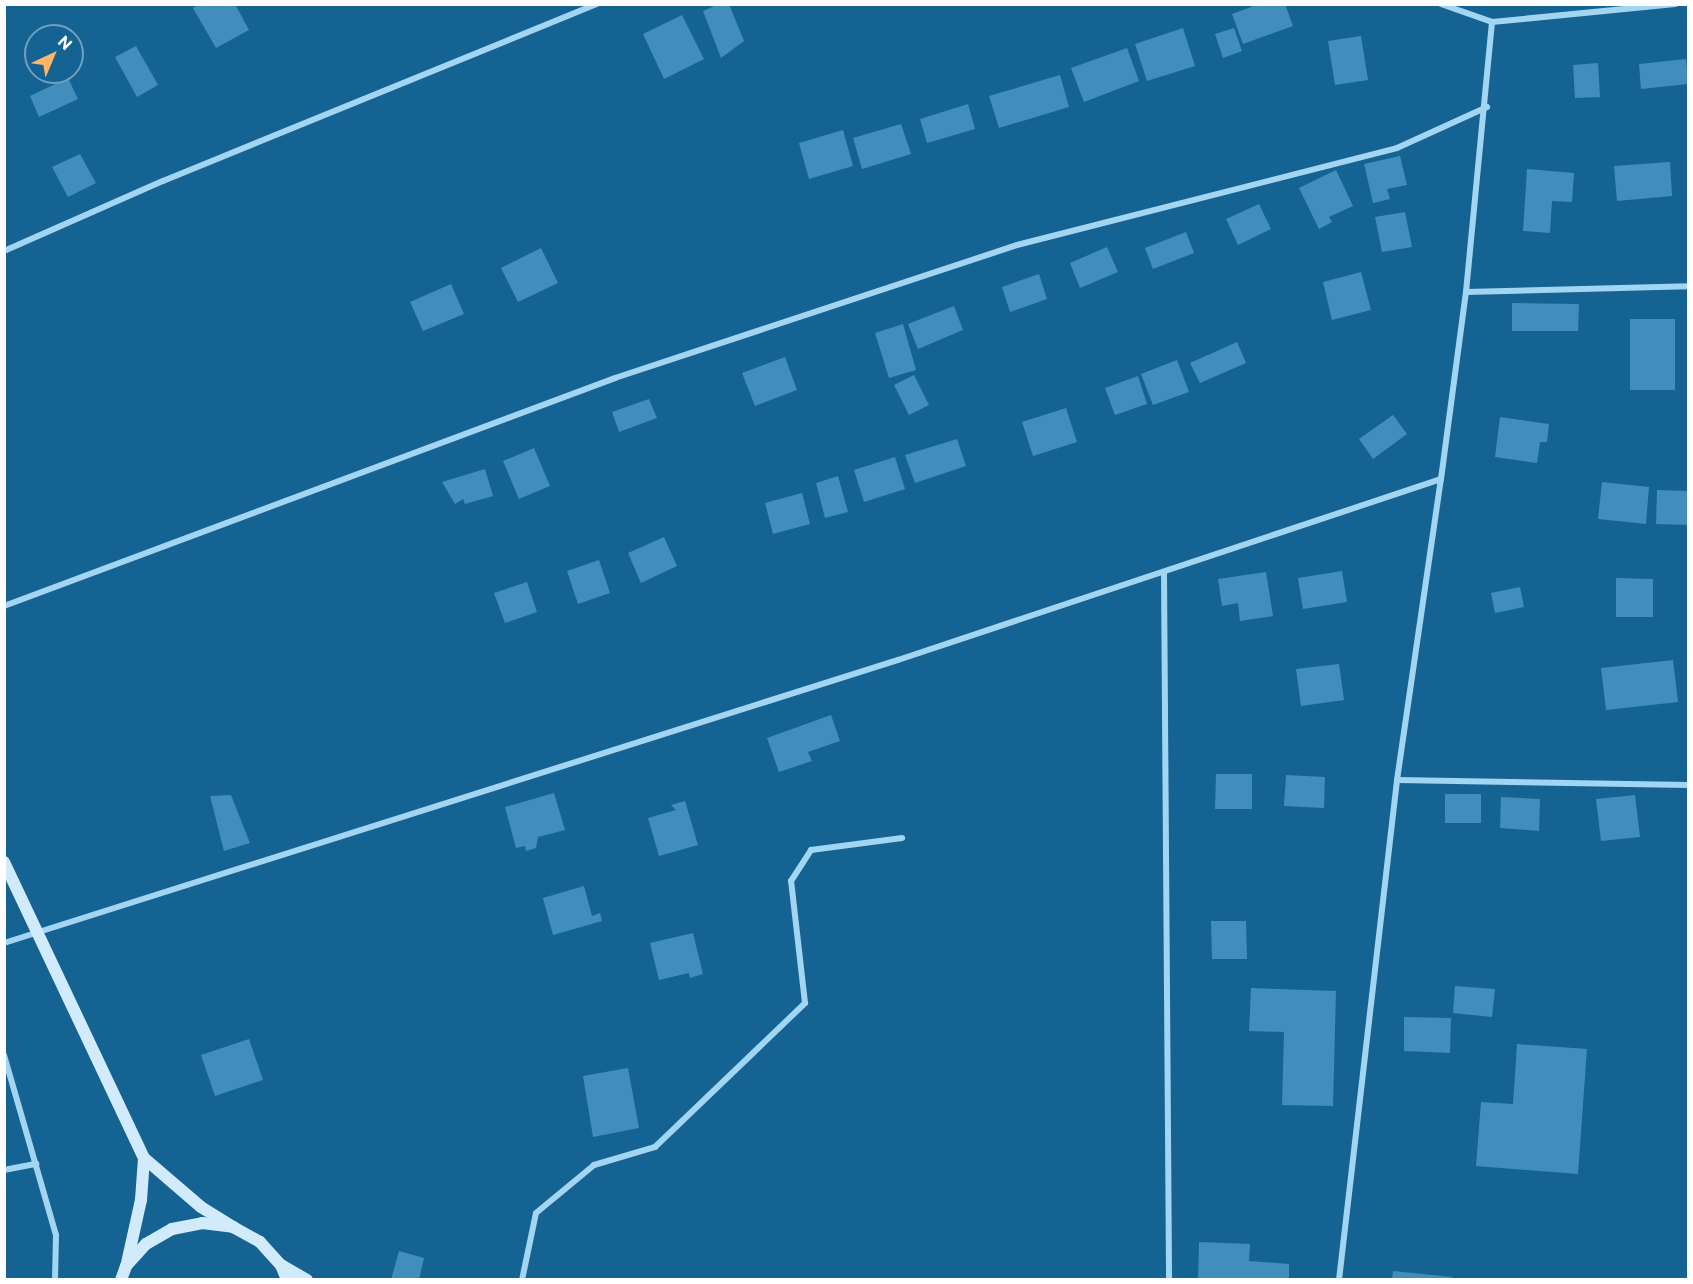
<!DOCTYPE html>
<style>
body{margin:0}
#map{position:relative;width:1693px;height:1284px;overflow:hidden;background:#146393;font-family:Commissioner,sans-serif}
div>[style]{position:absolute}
.building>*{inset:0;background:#418ebd}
.street>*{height:6px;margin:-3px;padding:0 3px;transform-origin:3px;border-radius:3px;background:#a2d5f2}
.secondary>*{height:12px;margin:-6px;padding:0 6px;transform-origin:6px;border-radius:6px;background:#d1ebfc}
span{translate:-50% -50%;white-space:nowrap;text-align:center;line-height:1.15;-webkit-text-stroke:5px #146393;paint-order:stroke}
.frame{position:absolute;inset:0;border:6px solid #fff;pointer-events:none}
.north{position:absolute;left:24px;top:24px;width:60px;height:60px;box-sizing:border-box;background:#146393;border:2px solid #72a1be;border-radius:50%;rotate:44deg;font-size:16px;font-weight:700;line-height:24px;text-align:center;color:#fff}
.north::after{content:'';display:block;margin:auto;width:21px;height:27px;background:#ffb563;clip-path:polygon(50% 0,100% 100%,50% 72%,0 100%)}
</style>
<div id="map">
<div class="building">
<div style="clip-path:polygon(199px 4px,235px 4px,249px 30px,216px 48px,193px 8px)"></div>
<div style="clip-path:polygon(719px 4px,729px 4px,744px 41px,721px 58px,703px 11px)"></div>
<div style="clip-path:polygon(1259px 4px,1285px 4px,1293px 26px,1243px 44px,1232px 14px)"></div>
<div style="clip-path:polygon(682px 15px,704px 59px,664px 79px,643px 34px)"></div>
<div style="clip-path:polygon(1183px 28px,1195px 66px,1147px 81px,1135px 44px)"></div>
<div style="clip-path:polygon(1234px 28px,1242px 51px,1223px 58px,1215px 34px)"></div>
<div style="clip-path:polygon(1361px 36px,1368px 80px,1335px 85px,1328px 41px)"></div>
<div style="clip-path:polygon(136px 46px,158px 85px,137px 97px,115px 57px)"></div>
<div style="clip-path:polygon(1127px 48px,1139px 81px,1084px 102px,1071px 68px)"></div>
<div style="clip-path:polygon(1686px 59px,1688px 84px,1641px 89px,1639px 64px)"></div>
<div style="clip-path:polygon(1598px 63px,1600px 97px,1575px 98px,1573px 65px)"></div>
<div style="clip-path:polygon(1060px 75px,1069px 107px,999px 128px,989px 96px)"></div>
<div style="clip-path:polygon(68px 78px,78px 99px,39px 117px,30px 96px)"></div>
<div style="clip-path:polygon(968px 104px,975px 129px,927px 143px,920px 119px)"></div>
<div style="clip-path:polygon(901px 124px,911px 154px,862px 169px,853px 138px)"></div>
<div style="clip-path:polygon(843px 130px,853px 166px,809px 179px,799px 143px)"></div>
<div style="clip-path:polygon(80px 154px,96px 183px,68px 197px,52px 167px)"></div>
<div style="clip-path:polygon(1400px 156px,1407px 185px,1387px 189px,1390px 199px,1373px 203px,1364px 164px)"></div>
<div style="clip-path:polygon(1670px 162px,1672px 196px,1617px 201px,1614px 166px)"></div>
<div style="clip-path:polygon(1527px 169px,1574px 173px,1572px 202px,1552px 201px,1550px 233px,1523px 231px)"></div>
<div style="clip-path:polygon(1336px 170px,1353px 206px,1329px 217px,1332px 222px,1319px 229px,1299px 188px)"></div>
<div style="clip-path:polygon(1259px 204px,1271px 229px,1238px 245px,1226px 219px)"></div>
<div style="clip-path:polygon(1405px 212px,1412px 247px,1382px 252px,1375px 217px)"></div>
<div style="clip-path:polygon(1186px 232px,1194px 253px,1153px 269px,1145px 248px)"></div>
<div style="clip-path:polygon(1107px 247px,1118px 272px,1080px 288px,1070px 263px)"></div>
<div style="clip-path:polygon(541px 248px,558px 283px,518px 302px,501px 268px)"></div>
<div style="clip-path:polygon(1361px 272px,1371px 310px,1332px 320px,1323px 282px)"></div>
<div style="clip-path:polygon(1039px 274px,1047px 299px,1010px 312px,1002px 287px)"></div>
<div style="clip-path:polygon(451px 284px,464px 314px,423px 331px,410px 302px)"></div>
<div style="clip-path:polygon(1512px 303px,1579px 304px,1578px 331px,1512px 331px)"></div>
<div style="clip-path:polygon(954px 306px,963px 330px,918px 349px,908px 324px)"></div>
<div style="clip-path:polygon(1630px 319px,1675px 319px,1675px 390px,1630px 390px)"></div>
<div style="clip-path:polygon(903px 324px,916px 370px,889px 378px,875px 333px)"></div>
<div style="clip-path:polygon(1237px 342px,1246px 363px,1200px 383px,1190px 363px)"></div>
<div style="clip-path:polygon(785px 357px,797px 390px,755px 406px,742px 373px)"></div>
<div style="clip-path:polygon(1177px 360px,1189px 392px,1153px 405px,1141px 374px)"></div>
<div style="clip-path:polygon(914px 375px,929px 405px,909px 415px,894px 385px)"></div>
<div style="clip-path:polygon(1138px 376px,1147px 404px,1115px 415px,1105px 388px)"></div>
<div style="clip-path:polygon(649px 399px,657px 418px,619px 432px,612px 412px)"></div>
<div style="clip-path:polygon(1066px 408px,1077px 442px,1033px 456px,1022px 422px)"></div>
<div style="clip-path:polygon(1393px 415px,1407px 434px,1373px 459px,1359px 439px)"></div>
<div style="clip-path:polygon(1500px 417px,1549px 424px,1547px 442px,1540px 442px,1537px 463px,1495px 457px)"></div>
<div style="clip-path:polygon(957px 439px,966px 466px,915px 483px,905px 455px)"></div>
<div style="clip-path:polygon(534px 448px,550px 486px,519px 499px,503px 461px)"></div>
<div style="clip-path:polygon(895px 457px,905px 489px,864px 502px,854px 470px)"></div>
<div style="clip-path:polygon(485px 469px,493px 496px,465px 504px,463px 499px,455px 504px,442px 482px)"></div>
<div style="clip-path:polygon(838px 476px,848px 512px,825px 518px,816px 483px)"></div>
<div style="clip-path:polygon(1602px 482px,1649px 487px,1646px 524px,1598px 519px)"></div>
<div style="clip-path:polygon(1657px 490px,1688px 491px,1688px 525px,1656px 524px)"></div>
<div style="clip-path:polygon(802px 493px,810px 524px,773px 534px,765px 503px)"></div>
<div style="clip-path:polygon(664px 537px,677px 566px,641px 583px,628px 553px)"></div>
<div style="clip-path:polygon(599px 560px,610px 593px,578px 604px,567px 571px)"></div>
<div style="clip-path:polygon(1342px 571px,1347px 602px,1303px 609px,1298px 578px)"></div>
<div style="clip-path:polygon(1266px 572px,1273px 616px,1240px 621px,1238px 603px,1222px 606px,1218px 579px)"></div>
<div style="clip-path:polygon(1616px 578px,1653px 579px,1653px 617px,1616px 617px)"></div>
<div style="clip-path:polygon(527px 582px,537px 612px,505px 623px,494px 593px)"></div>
<div style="clip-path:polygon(1520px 587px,1524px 607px,1495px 613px,1491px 593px)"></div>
<div style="clip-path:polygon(1673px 660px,1678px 702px,1606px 710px,1601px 668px)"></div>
<div style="clip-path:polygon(1339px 664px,1344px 700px,1301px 706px,1296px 669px)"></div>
<div style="clip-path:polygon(831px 715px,840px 741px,808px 752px,812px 761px,779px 772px,767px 738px)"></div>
<div style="clip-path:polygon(1216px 774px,1252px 774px,1252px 809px,1215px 809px)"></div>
<div style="clip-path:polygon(1286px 775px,1325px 777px,1324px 808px,1284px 806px)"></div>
<div style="clip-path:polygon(554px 793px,565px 830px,538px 837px,536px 848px,526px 851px,525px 846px,516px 848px,505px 807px)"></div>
<div style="clip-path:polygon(1445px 794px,1481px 794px,1481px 823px,1445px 823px)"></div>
<div style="clip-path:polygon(231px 795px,250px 843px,224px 851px,210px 796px)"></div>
<div style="clip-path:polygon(1635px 795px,1640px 837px,1601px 841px,1596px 799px)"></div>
<div style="clip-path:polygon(1501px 797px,1540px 799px,1539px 831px,1500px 828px)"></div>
<div style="clip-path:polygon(685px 801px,698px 845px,659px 856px,648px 818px,676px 810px,671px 805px)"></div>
<div style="clip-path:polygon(584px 886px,592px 916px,600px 913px,602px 921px,553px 935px,543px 898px)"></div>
<div style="clip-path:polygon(1211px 921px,1246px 921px,1247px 959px,1212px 959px)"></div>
<div style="clip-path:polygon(693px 933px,703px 974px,690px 978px,689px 973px,659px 980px,650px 943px)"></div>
<div style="clip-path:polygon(1455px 986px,1495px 989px,1492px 1017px,1453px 1013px)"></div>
<div style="clip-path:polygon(1251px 988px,1336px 991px,1333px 1106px,1282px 1105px,1284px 1032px,1249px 1031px)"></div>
<div style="clip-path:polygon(1404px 1017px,1451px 1018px,1450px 1053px,1404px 1051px)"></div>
<div style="clip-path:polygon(249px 1039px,263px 1080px,215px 1096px,201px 1055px)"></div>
<div style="clip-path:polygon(1517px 1044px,1587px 1049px,1578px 1174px,1476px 1166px,1481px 1102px,1513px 1104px)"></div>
<div style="clip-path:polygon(628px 1068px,639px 1128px,593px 1137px,583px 1076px)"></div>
<div style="clip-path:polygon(1199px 1242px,1250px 1244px,1249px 1261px,1289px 1264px,1289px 1280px,1198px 1280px)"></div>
<div style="clip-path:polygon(399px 1251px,424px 1258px,419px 1280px,391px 1280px)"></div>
<div style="clip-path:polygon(1393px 1271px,1452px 1277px,1452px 1280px,1392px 1280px)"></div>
</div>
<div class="street">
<div style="left:1441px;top:4px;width:54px;rotate:19.4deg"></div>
<div style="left:4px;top:251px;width:174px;rotate:-23.8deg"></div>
<div style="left:163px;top:181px;width:469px;rotate:-22.2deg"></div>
<div style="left:1466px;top:292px;width:222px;rotate:-1.5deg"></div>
<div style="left:1164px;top:573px;width:707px;rotate:89.59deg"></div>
<div style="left:4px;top:606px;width:652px;rotate:-20.46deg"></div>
<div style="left:615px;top:378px;width:423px;rotate:-18.3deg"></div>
<div style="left:1017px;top:245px;width:392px;rotate:-14.3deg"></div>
<div style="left:1397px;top:148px;width:99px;rotate:-24.5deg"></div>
<div style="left:1397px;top:780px;width:291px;rotate:1deg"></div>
<div style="left:4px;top:943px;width:938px;rotate:-17.57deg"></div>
<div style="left:898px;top:660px;width:572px;rotate:-18.43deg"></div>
<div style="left:1441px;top:479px;width:189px;rotate:-82.4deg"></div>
<div style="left:1466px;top:292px;width:271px;rotate:-84.5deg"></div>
<div style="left:1492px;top:22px;width:184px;rotate:-5.6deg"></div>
<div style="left:4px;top:1055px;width:187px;rotate:73.9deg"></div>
<div style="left:56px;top:1235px;width:45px;rotate:91.3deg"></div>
<div style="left:4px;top:1170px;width:33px;rotate:-11deg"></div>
<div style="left:522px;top:1280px;width:68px;rotate:-78.2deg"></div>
<div style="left:536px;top:1213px;width:75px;rotate:-39.6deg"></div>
<div style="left:594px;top:1165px;width:64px;rotate:-16.4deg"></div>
<div style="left:655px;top:1147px;width:208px;rotate:-43.8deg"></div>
<div style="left:805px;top:1003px;width:123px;rotate:-96.5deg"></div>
<div style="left:791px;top:881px;width:37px;rotate:-57deg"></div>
<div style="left:811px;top:850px;width:92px;rotate:-7.5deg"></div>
<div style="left:1339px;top:1280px;width:503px;rotate:-83.38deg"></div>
<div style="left:1397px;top:780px;width:304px;rotate:-81.7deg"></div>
</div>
<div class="secondary">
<div style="left:4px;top:862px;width:327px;rotate:64.7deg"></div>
<div style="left:144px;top:1158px;width:75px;rotate:40.7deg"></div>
<div style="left:201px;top:1207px;width:38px;rotate:32deg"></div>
<div style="left:127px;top:1263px;width:65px;rotate:-77.5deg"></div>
<div style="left:141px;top:1200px;width:42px;rotate:-85.9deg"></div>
<div style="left:281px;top:1265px;width:30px;rotate:30deg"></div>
<div style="left:121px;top:1280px;width:15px;rotate:-70deg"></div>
<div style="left:126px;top:1266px;width:30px;rotate:-48deg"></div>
<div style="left:146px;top:1244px;width:30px;rotate:-30deg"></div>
<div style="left:172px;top:1229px;width:31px;rotate:-11deg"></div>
<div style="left:202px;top:1223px;width:31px;rotate:7deg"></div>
<div style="left:233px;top:1227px;width:31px;rotate:29deg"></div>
<div style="left:260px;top:1242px;width:31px;rotate:48deg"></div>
<div style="left:281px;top:1265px;width:16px;rotate:68deg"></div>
</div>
<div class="frame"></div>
<div class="north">N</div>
</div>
